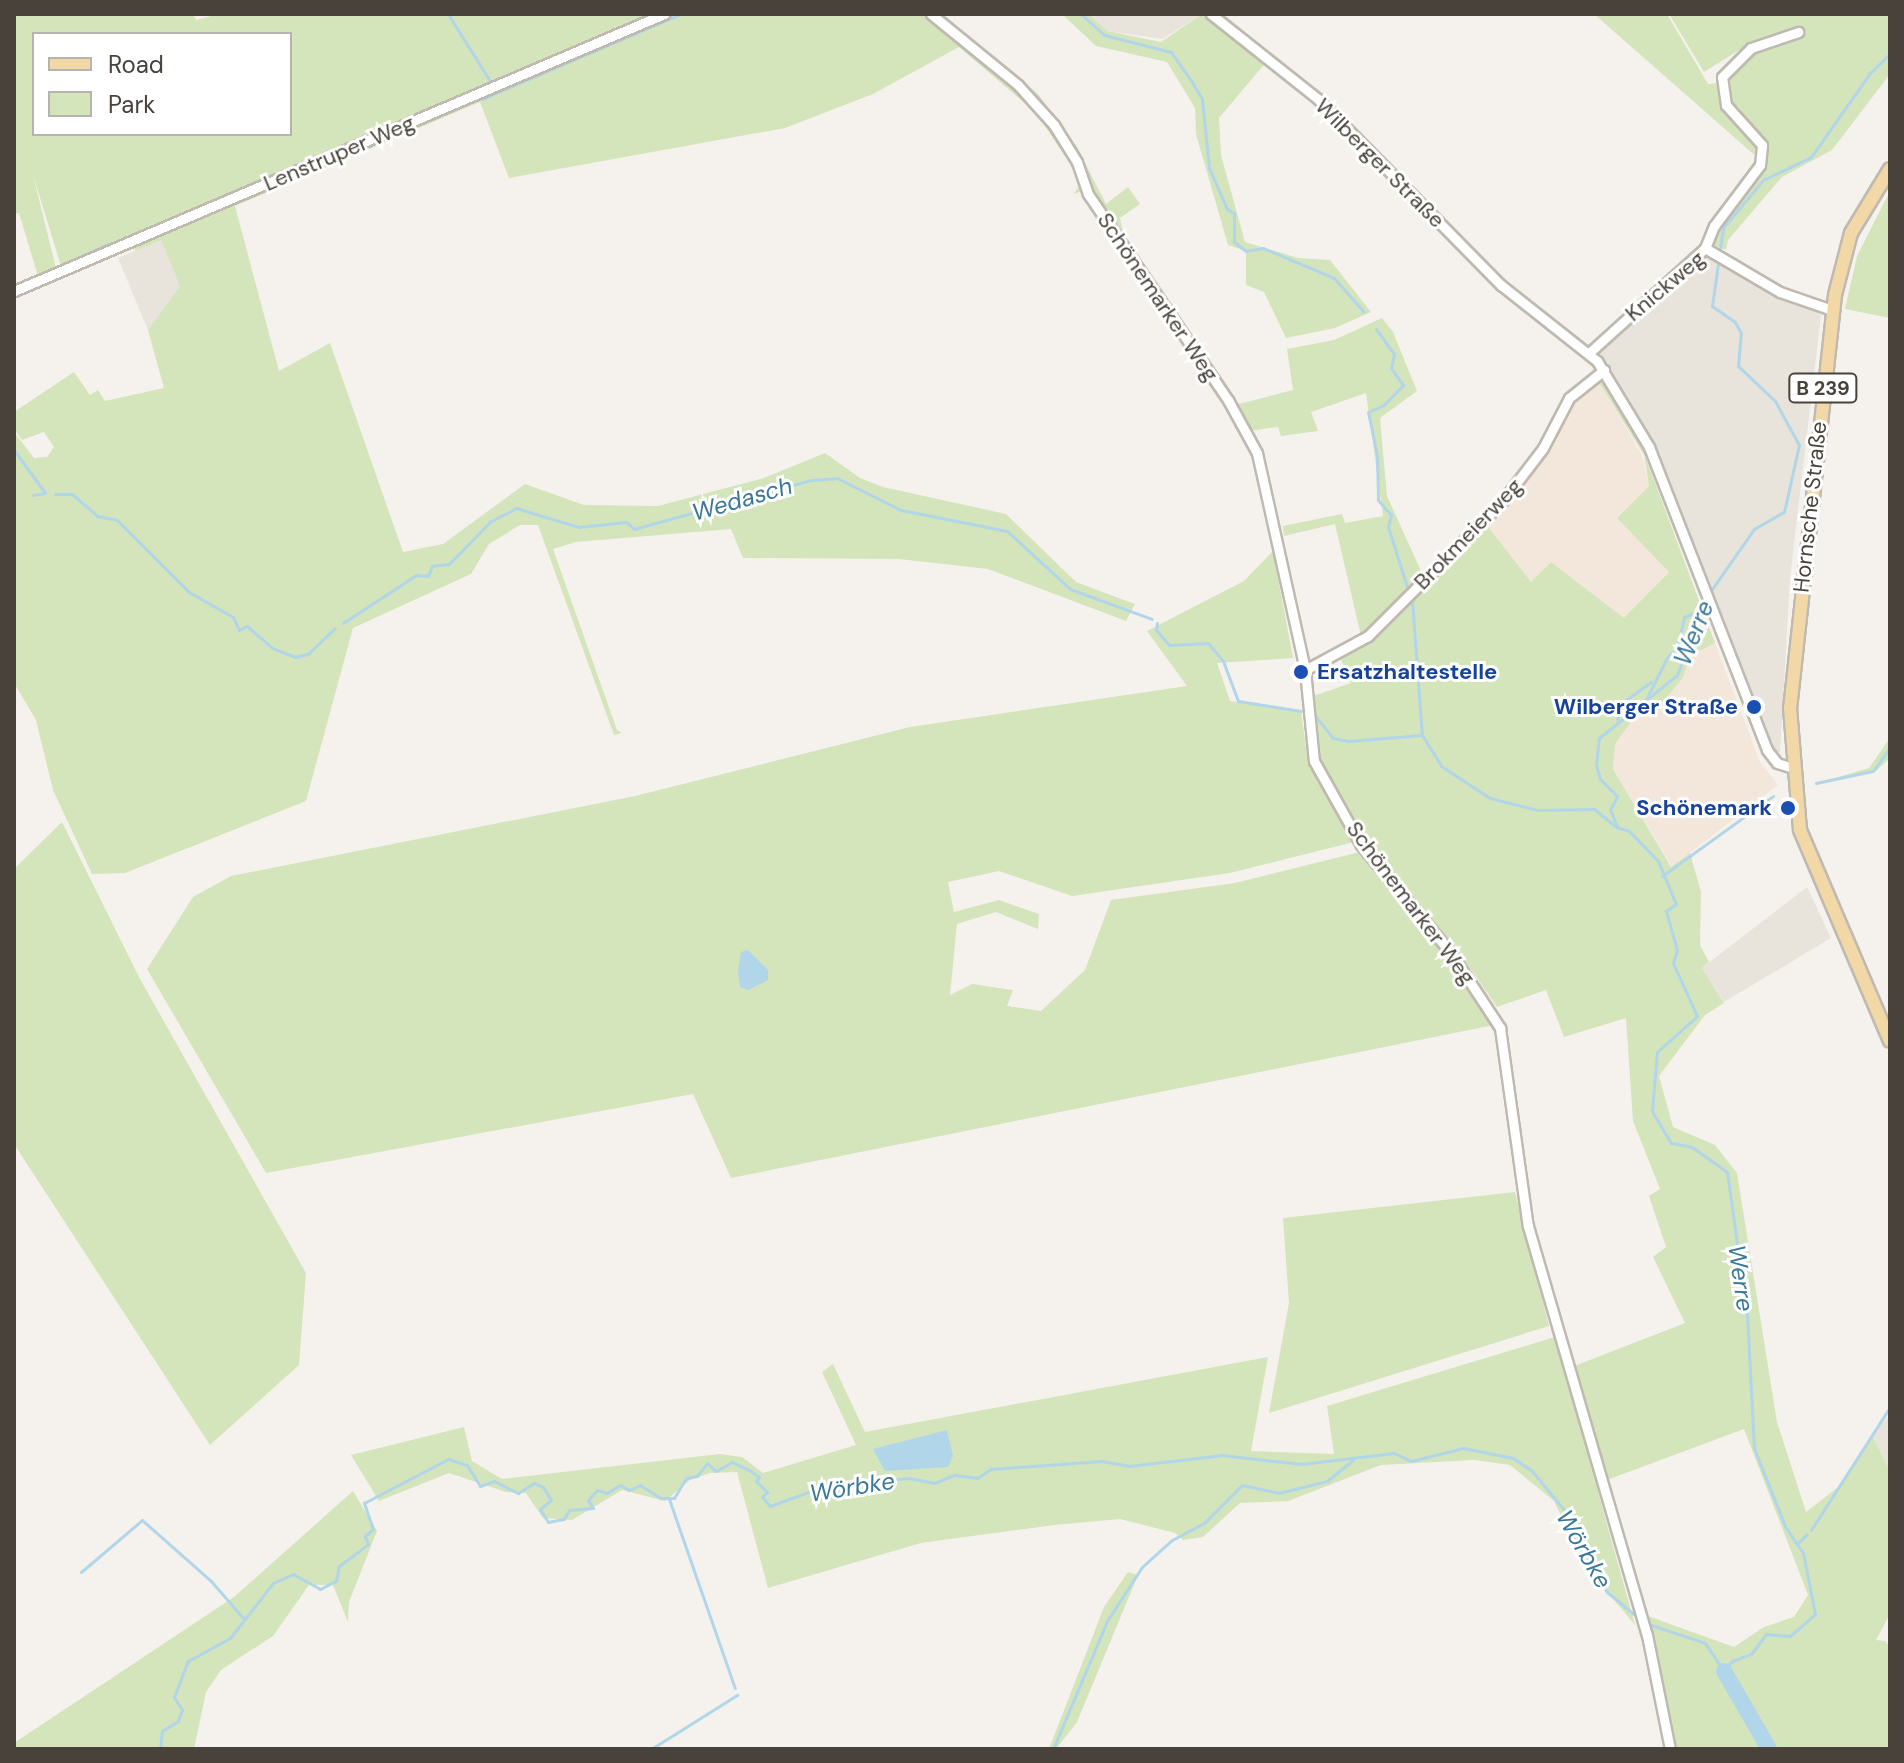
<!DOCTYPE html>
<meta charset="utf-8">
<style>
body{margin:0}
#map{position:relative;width:1904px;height:1763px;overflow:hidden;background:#f5f2ed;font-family:"DM Sans",sans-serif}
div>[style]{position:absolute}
.residential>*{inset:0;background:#e8e3db}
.commercial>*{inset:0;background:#f3e7db}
.green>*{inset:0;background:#d4e4bb}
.water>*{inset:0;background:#b1d6e9}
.stream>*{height:3px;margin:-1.5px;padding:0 1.5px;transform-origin:1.5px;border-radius:1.5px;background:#b1d6e9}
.river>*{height:16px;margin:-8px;padding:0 8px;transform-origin:8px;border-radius:8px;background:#b1d6e9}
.roads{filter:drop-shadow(2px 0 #bfb9b0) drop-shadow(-2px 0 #bfb9b0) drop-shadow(0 2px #bfb9b0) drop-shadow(0 -2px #bfb9b0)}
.minor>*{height:9px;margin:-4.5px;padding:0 4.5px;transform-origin:4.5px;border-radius:4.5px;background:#fff}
.major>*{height:12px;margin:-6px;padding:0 6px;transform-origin:6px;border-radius:6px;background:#f3d8a7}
.dots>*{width:22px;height:22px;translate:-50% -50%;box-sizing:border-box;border:4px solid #fff;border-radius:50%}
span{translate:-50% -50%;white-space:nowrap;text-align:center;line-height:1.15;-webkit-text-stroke:6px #fff;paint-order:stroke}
.shield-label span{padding:2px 6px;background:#fff;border:2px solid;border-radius:6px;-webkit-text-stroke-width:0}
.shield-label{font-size:20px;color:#48423b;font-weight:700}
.street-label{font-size:22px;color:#48423b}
.transit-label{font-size:22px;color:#164399;font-weight:700}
.left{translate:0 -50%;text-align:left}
.right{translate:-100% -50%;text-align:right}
.water-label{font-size:24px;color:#3a789a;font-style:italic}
.frame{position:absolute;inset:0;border:16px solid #48423b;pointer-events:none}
.legend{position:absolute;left:32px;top:32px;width:260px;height:104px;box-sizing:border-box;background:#fff;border:2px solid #b6b3b1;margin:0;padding:10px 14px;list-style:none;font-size:24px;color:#48423b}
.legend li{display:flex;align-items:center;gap:16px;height:40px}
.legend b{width:40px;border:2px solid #b6b3b1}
</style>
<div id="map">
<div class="residential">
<div style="clip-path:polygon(1088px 14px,1202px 14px,1163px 39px,1106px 31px)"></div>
<div style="clip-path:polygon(161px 240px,180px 286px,148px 330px,118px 258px)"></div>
<div style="clip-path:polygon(1705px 255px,1716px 256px,1821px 315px,1790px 578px,1780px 752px,1772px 752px,1648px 435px,1599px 351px)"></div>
<div style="clip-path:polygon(1807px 887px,1831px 938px,1724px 1002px,1702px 968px)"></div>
<div style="clip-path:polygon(1890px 1415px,1890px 1471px,1872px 1435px)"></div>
</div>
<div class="commercial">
<div style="clip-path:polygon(1598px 381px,1642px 455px,1649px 486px,1617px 518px,1669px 571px,1625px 619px,1551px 562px,1523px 591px,1483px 533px,1527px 476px,1572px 400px)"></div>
<div style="clip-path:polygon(1715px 643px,1760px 762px,1778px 785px,1672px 867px,1613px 769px,1615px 744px,1632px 719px,1661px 704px,1683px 678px,1690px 656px)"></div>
</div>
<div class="green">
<div style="clip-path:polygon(evenodd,14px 14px,193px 14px,196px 20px,219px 14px,658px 14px,61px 266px,33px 175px,55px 264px,55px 270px,38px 276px,19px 213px,14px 214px,14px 14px,34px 34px,290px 34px,290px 134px,34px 134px,34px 34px)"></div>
<div style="clip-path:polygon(672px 14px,927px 14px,1004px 77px,1041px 114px,1075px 165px,1083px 191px,1073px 194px,1079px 187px,1073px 168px,1036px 113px,959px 47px,873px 94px,785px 128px,509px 178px,480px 102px,235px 206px,279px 371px,330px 343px,403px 552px,443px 544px,525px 484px,584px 505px,658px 506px,764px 478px,825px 453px,860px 478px,883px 487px,1006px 514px,1076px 582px,1135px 604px,1126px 621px,988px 569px,899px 559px,743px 558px,731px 529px,576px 542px,553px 549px,617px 730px,622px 733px,614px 735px,538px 525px,520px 525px,489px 544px,471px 574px,353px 628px,306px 801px,125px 873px,92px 874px,53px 790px,36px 720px,14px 683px,14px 432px,34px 458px,47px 457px,54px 447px,44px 432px,22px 440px,14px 429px,14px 412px,74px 372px,90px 395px,98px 390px,105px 401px,164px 388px,148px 330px,180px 286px,161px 240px,135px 251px,134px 244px)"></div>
<div style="clip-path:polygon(935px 14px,942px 14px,1038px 94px,1077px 147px,1106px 204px,1128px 187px,1140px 204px,1120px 218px,1126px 245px,1043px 109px)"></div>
<div style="clip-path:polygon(1062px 14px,1088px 14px,1107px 31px,1161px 42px,1202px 14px,1267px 61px,1219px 118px,1221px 155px,1245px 242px,1298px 258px,1330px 260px,1371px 312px,1335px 328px,1286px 338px,1264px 292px,1246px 285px,1246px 251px,1228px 245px,1196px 134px,1195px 108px,1167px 62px,1096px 46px)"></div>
<div style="clip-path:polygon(1594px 14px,1667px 14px,1708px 84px,1727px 82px,1753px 54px,1751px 48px,1749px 44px,1704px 72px,1669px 14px,1890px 14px,1890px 74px,1832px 150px,1782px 177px,1728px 240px,1726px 250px,1710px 243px,1767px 166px)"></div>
<div style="clip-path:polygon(1890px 191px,1890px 318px,1845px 309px,1857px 256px)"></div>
<div style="clip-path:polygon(1382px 318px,1393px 332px,1417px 391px,1380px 418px,1387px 496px,1422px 573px,1361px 636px,1335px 524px,1284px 536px,1283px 526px,1342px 514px,1345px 523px,1383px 516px,1366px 393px,1311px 412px,1318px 431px,1281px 436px,1278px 427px,1249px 431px,1235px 405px,1293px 390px,1287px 349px,1334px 340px)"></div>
<div style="clip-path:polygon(1598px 381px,1605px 381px,1639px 440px,1715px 643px,1690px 656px,1683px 678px,1661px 704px,1633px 719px,1615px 744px,1613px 769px,1671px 867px,1690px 853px,1701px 892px,1700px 945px,1709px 962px,1702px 968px,1724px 1003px,1705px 1015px,1659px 1076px,1673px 1127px,1715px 1145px,1737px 1173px,1777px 1422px,1806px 1512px,1842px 1484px,1872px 1435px,1890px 1471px,1890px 1614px,1876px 1640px,1886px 1641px,1890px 1649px,1890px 1749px,1675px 1749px,1645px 1615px,1734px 1647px,1764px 1627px,1794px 1617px,1808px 1595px,1744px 1429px,1607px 1480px,1572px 1367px,1685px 1323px,1653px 1257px,1666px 1247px,1649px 1196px,1660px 1189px,1633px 1121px,1626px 1018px,1564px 1037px,1546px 990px,1497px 1007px,1458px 950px,1371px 847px,1317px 755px,1308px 698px,1351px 683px,1341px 660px,1488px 527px,1531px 582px,1551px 562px,1624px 618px,1669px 572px,1617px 518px,1649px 486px,1644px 455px)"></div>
<div style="clip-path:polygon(1273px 551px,1293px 658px,1217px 663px,1230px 701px,1301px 711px,1307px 755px,1354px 842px,1230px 873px,1072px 896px,999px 871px,948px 882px,954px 912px,999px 900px,1039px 914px,1038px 929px,996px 912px,957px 924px,950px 995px,972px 984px,1013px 990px,1007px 1006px,1041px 1011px,1085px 970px,1111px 900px,1235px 883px,1360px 852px,1446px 951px,1494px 1025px,731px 1178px,693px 1094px,266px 1173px,147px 969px,193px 897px,231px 876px,635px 796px,910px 727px,1187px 686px,1147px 631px,1244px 581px)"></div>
<div style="clip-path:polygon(1890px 738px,1890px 758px,1876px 771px,1814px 784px,1869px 768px)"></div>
<div style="clip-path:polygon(62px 822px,140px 979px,306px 1273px,299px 1365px,210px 1445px,14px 1144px,14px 869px)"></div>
<div style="clip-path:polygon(1515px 1192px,1549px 1326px,1269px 1413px,1289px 1303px,1283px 1218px)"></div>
<div style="clip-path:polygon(1555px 1337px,1635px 1625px,1584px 1564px,1554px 1501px,1510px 1465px,1474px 1460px,1381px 1465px,1288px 1501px,1240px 1503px,1203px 1537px,1183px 1540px,1175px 1533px,1120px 1519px,1054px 1525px,921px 1543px,768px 1588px,737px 1472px,710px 1473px,690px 1480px,665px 1501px,622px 1490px,572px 1520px,543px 1518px,526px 1493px,506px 1492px,449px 1473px,379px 1501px,351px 1455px,464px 1427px,472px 1461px,502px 1479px,720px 1454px,742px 1457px,763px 1473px,856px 1445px,822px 1372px,833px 1364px,865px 1432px,1268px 1357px,1251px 1451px,1334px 1454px,1327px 1406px)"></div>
<div style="clip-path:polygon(353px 1491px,377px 1531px,349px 1602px,348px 1622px,333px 1585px,309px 1585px,273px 1636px,221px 1670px,206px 1692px,194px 1749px,14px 1749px,14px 1743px,234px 1597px)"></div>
<div style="clip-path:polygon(1128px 1572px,1138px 1575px,1077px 1722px,1056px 1749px,1049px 1749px,1104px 1607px)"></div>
</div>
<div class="water">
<div style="clip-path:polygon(748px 950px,768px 970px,768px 980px,748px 990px,740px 987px,738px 971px,741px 952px)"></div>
<div style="clip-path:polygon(947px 1430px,953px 1456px,948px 1467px,885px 1471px,873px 1449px)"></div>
</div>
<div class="stream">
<div style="left:448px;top:14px;width:79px;rotate:57.9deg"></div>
<div style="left:1081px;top:14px;width:31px;rotate:42deg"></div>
<div style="left:1104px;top:35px;width:69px;rotate:14.2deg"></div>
<div style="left:1171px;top:52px;width:39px;rotate:55deg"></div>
<div style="left:1193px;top:84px;width:17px;rotate:59deg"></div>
<div style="left:1202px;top:99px;width:69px;rotate:84.2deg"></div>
<div style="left:1209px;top:168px;width:45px;rotate:66.3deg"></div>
<div style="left:1227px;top:209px;width:8px;rotate:30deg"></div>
<div style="left:1234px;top:213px;width:29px;rotate:90deg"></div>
<div style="left:1234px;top:242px;width:15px;rotate:37deg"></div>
<div style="left:1246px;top:251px;width:17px;rotate:-10deg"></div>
<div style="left:1263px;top:248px;width:77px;rotate:22.9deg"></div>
<div style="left:1334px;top:278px;width:45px;rotate:48.6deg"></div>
<div style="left:1227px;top:21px;width:117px;rotate:38.7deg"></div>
<div style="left:592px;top:40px;width:63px;rotate:-24.5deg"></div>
<div style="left:503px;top:77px;width:13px;rotate:-18deg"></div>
<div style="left:482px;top:99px;width:215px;rotate:-23.2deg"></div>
<div style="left:1327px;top:101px;width:96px;rotate:45.8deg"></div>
<div style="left:250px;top:184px;width:251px;rotate:-22.8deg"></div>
<div style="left:202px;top:205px;width:43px;rotate:-23.6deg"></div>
<div style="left:1453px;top:230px;width:20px;rotate:45deg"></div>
<div style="left:64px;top:264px;width:48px;rotate:-24.4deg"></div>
<div style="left:1376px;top:329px;width:31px;rotate:54deg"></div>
<div style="left:1394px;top:354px;width:14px;rotate:102deg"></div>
<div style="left:1391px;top:368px;width:21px;rotate:55deg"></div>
<div style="left:1403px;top:385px;width:28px;rotate:134deg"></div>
<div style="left:1384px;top:405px;width:17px;rotate:156deg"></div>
<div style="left:1368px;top:412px;width:44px;rotate:78.2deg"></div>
<div style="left:1377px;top:455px;width:45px;rotate:88.7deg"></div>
<div style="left:1378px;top:500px;width:20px;rotate:49deg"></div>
<div style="left:1391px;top:515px;width:12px;rotate:104deg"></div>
<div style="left:1388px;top:527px;width:63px;rotate:72.4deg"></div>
<div style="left:14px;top:450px;width:53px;rotate:54.2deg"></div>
<div style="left:55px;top:494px;width:17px"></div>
<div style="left:72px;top:494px;width:33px;rotate:41deg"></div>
<div style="left:97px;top:516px;width:20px;rotate:11deg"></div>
<div style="left:117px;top:520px;width:102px;rotate:45deg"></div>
<div style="left:189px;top:592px;width:51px;rotate:29.6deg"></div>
<div style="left:233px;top:617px;width:14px;rotate:65deg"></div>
<div style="left:239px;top:630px;width:9px;rotate:-27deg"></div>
<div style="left:247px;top:626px;width:33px;rotate:41deg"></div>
<div style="left:272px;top:648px;width:25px;rotate:21deg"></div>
<div style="left:295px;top:657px;width:13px;rotate:-13deg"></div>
<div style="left:308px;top:654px;width:37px;rotate:-44deg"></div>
<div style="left:33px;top:495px;width:12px;rotate:-9deg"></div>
<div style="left:1710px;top:592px;width:77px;rotate:-55.1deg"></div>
<div style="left:1754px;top:529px;width:34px;rotate:-30deg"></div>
<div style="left:1784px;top:512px;width:69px;rotate:-77.4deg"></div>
<div style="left:1799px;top:445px;width:50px;rotate:-118.6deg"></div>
<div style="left:1775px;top:401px;width:51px;rotate:-136.6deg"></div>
<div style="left:1738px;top:366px;width:33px;rotate:-85deg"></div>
<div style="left:1741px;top:333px;width:13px;rotate:-119deg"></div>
<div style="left:1735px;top:322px;width:28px;rotate:-145deg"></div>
<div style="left:1712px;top:306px;width:79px;rotate:-82deg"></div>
<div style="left:1723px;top:228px;width:62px;rotate:-50.2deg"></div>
<div style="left:1763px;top:180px;width:53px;rotate:-25.6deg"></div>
<div style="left:1811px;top:157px;width:103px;rotate:-54.9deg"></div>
<div style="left:1870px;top:73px;width:28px;rotate:-44deg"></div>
<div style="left:1412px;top:600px;width:135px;rotate:85.8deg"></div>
<div style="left:1422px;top:735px;width:36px;rotate:58deg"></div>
<div style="left:1441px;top:766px;width:59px;rotate:33.1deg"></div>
<div style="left:1490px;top:798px;width:49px;rotate:14.3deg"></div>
<div style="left:1537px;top:810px;width:57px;rotate:-1deg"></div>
<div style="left:1594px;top:809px;width:27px;rotate:39deg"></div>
<div style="left:343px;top:623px;width:87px;rotate:-33.3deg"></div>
<div style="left:416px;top:575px;width:12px;rotate:5deg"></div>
<div style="left:428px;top:576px;width:11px;rotate:-68deg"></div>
<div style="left:432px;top:566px;width:17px;rotate:-7deg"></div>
<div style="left:449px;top:564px;width:60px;rotate:-45.7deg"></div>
<div style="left:491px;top:521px;width:28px;rotate:-27deg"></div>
<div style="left:516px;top:508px;width:66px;rotate:16.8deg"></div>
<div style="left:579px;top:527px;width:47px;rotate:-6.1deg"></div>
<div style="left:626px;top:522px;width:11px;rotate:41deg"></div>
<div style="left:634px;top:529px;width:184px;rotate:-15.5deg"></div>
<div style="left:811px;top:480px;width:26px;rotate:-4deg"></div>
<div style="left:837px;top:478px;width:72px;rotate:26.6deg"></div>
<div style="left:901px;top:510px;width:108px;rotate:11.2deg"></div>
<div style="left:1007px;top:531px;width:86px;rotate:42.6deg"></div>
<div style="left:1070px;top:589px;width:87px;rotate:20.1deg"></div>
<div style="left:1157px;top:623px;width:7px;rotate:98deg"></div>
<div style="left:1156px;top:630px;width:20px;rotate:49deg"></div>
<div style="left:1169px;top:645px;width:39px;rotate:-3deg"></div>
<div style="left:1208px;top:643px;width:23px;rotate:50deg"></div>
<div style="left:1223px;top:661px;width:43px;rotate:69.4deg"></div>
<div style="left:1238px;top:701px;width:64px;rotate:9deg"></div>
<div style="left:1678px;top:644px;width:28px;rotate:-77deg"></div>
<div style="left:1684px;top:617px;width:16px;rotate:-22deg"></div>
<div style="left:1643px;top:705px;width:55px;rotate:-63deg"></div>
<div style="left:1668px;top:656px;width:28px;rotate:-39deg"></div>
<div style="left:1312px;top:712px;width:33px;rotate:51deg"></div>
<div style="left:1333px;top:738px;width:15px;rotate:11deg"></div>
<div style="left:1348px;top:741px;width:74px;rotate:-4.6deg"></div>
<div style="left:1617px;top:719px;width:21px;rotate:-65deg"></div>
<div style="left:1626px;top:700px;width:31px;rotate:-36deg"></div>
<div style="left:1816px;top:783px;width:58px;rotate:-11.9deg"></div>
<div style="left:1873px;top:771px;width:29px;rotate:-54deg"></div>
<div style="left:1662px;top:876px;width:137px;rotate:-35.8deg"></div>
<div style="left:669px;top:1499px;width:200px;rotate:70.8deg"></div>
<div style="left:1811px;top:1530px;width:146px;rotate:-57.3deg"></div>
<div style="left:1799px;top:1542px;width:11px;rotate:-45deg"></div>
<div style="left:81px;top:1572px;width:80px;rotate:-40.4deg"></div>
<div style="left:142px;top:1520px;width:92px;rotate:41.5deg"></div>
<div style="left:211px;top:1581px;width:50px;rotate:49deg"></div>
<div style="left:1648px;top:1624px;width:60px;rotate:18.4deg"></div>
<div style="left:1705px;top:1643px;width:34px;rotate:56deg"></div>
<div style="left:1724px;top:1671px;width:13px;rotate:-51deg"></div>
<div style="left:1732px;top:1661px;width:20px;rotate:-20deg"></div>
<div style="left:1751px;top:1654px;width:25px;rotate:-53deg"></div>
<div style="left:1766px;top:1634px;width:24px;rotate:5deg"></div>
<div style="left:1790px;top:1636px;width:33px;rotate:-41deg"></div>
<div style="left:1815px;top:1614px;width:62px;rotate:-101.1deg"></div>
<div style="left:1803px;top:1553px;width:32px;rotate:-124deg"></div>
<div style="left:1785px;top:1526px;width:84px;rotate:-111.7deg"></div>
<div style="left:1754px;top:1448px;width:132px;rotate:-93deg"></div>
<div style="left:1747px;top:1316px;width:145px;rotate:-97.9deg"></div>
<div style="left:1727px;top:1172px;width:43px;rotate:-144.5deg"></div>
<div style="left:1692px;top:1147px;width:21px;rotate:-169deg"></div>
<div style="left:1671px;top:1143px;width:37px;rotate:-121deg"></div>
<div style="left:1652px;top:1111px;width:59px;rotate:-85.2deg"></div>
<div style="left:1657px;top:1052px;width:54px;rotate:-42deg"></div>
<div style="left:1697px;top:1016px;width:58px;rotate:-114.4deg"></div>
<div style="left:1673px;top:963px;width:14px;rotate:-73deg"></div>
<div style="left:1677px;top:950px;width:41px;rotate:-105.8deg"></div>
<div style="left:1666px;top:911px;width:12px;rotate:-35deg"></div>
<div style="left:1676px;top:904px;width:47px;rotate:-112.7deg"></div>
<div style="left:1658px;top:861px;width:42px;rotate:-134deg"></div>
<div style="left:1629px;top:831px;width:13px;rotate:-162deg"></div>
<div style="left:1617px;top:827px;width:18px;rotate:-112deg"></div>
<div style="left:1610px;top:810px;width:16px;rotate:-63deg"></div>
<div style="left:1617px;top:796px;width:24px;rotate:-135deg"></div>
<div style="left:1600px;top:779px;width:15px;rotate:-106deg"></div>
<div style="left:1596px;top:765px;width:27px;rotate:-84deg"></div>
<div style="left:1599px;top:738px;width:100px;rotate:-38.9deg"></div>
<div style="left:1677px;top:675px;width:81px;rotate:-69.1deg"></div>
<div style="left:160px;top:1749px;width:18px;rotate:-84deg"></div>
<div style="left:162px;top:1731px;width:19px;rotate:-32deg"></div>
<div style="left:178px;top:1721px;width:12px;rotate:-70deg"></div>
<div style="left:182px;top:1710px;width:15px;rotate:-122deg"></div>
<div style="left:174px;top:1697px;width:39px;rotate:-69deg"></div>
<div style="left:188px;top:1661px;width:48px;rotate:-28.7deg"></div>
<div style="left:230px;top:1638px;width:70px;rotate:-52deg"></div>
<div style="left:273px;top:1583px;width:22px;rotate:-24deg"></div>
<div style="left:293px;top:1574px;width:31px;rotate:29deg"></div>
<div style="left:320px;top:1589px;width:18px;rotate:-27deg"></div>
<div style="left:336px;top:1581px;width:15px;rotate:-79deg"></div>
<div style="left:339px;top:1566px;width:36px;rotate:-37deg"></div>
<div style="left:368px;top:1544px;width:9px;rotate:-111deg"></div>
<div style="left:365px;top:1536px;width:11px;rotate:-41deg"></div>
<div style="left:373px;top:1529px;width:28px;rotate:-109deg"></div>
<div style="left:364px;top:1503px;width:95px;rotate:-27.6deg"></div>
<div style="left:448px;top:1459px;width:20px;rotate:18deg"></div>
<div style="left:467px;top:1465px;width:25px;rotate:58deg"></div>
<div style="left:480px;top:1486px;width:15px;rotate:-20deg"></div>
<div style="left:494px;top:1481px;width:27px;rotate:27deg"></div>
<div style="left:518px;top:1493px;width:19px;rotate:-32deg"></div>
<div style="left:534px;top:1483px;width:10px;rotate:24deg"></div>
<div style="left:543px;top:1487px;width:15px;rotate:58deg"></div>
<div style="left:551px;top:1500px;width:14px;rotate:141deg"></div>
<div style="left:540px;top:1509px;width:15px;rotate:58deg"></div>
<div style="left:548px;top:1522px;width:16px;rotate:-11deg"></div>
<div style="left:564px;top:1519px;width:10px;rotate:-61deg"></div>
<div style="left:569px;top:1510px;width:24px;rotate:-5deg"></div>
<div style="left:593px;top:1508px;width:9px;rotate:-122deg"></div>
<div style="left:588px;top:1500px;width:13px;rotate:-48deg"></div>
<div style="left:597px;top:1490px;width:10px;rotate:17deg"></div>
<div style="left:607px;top:1493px;width:15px;rotate:-32deg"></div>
<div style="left:620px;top:1485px;width:10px;rotate:29deg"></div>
<div style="left:629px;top:1490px;width:12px;rotate:-24deg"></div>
<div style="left:640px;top:1485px;width:25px;rotate:32deg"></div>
<div style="left:661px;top:1498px;width:13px"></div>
<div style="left:674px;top:1498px;width:23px;rotate:-59deg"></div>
<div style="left:686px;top:1478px;width:11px;rotate:-10deg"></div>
<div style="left:697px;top:1476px;width:16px;rotate:-52deg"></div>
<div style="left:707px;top:1463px;width:12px;rotate:42deg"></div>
<div style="left:716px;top:1471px;width:18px;rotate:-29deg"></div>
<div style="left:732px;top:1462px;width:19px;rotate:25deg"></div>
<div style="left:749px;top:1470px;width:12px;rotate:35deg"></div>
<div style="left:759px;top:1477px;width:5px;rotate:127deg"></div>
<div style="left:756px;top:1481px;width:16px;rotate:45deg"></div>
<div style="left:767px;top:1492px;width:7px;rotate:135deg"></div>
<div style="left:762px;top:1497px;width:12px;rotate:48deg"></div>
<div style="left:770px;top:1506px;width:55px;rotate:-20.1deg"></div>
<div style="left:822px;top:1487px;width:87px;rotate:-5.9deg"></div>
<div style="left:909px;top:1478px;width:25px;rotate:11deg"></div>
<div style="left:934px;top:1483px;width:22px;rotate:-22deg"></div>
<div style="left:954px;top:1475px;width:23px;rotate:7deg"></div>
<div style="left:977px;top:1478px;width:17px;rotate:-33deg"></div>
<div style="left:991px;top:1469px;width:111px;rotate:-4.1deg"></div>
<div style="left:1102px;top:1461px;width:27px;rotate:10deg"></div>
<div style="left:1129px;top:1466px;width:94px;rotate:-6.7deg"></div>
<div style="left:1222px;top:1455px;width:80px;rotate:6.5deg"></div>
<div style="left:1301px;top:1464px;width:94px;rotate:-6.7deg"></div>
<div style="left:1394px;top:1453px;width:19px;rotate:25deg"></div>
<div style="left:1411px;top:1461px;width:54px;rotate:-14deg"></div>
<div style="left:1463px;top:1448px;width:51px;rotate:11.3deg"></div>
<div style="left:1513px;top:1458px;width:23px;rotate:34deg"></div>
<div style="left:1532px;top:1471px;width:52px;rotate:50.5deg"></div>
<div style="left:1565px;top:1511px;width:41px;rotate:68.5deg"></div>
<div style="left:1580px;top:1549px;width:51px;rotate:57.9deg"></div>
<div style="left:1607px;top:1592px;width:44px;rotate:39.5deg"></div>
<div style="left:651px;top:1749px;width:102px;rotate:-32.1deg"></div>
<div style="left:1053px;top:1749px;width:139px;rotate:-67.1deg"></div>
<div style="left:1107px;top:1621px;width:64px;rotate:-57.1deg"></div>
<div style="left:1142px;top:1567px;width:40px;rotate:-42deg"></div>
<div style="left:1172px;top:1540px;width:36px;rotate:-28deg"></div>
<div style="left:1204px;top:1523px;width:54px;rotate:-45deg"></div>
<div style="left:1242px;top:1485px;width:38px;rotate:12deg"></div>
<div style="left:1279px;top:1493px;width:49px;rotate:-14deg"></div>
<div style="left:1327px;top:1481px;width:33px;rotate:-39deg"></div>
</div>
<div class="river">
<div style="left:1724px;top:1671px;width:90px;rotate:60deg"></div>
</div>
<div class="roads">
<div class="minor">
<div style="left:931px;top:14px;width:112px;rotate:39.2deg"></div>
<div style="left:1018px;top:85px;width:54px;rotate:48deg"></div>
<div style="left:1054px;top:125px;width:44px;rotate:58.1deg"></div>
<div style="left:1077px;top:162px;width:34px;rotate:71deg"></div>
<div style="left:1088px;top:194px;width:249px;rotate:55.8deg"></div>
<div style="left:1228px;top:400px;width:60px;rotate:61.3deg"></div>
<div style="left:1257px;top:453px;width:222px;rotate:77.5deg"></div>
<div style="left:1305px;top:670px;width:91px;rotate:84.4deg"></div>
<div style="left:1314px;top:761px;width:96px;rotate:60.8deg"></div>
<div style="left:1361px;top:845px;width:141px;rotate:50.2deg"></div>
<div style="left:1451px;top:953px;width:90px;rotate:56.8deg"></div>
<div style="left:1500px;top:1028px;width:200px;rotate:82deg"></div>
<div style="left:1528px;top:1226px;width:426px;rotate:73.8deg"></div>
<div style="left:1647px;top:1635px;width:116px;rotate:78.6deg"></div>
<div style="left:1211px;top:14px;width:137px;rotate:38.5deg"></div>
<div style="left:1318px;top:99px;width:261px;rotate:45.5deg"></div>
<div style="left:1501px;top:285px;width:122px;rotate:38.4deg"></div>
<div style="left:1597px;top:361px;width:100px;rotate:58.8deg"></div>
<div style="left:1649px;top:447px;width:325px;rotate:68.7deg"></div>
<div style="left:1767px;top:750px;width:16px;rotate:52deg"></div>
<div style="left:1777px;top:763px;width:17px;rotate:17deg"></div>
<div style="left:1705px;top:248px;width:87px;rotate:30.4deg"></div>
<div style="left:1780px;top:292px;width:55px;rotate:19.1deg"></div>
<div style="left:14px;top:291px;width:707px;rotate:-23.08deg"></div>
<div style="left:1590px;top:352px;width:155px;rotate:-42.1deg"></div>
<div style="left:1705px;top:248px;width:24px;rotate:-68deg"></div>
<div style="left:1714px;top:226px;width:76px;rotate:-53deg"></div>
<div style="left:1760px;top:165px;width:20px;rotate:-84deg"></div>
<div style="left:1762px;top:145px;width:54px;rotate:-132deg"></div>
<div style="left:1726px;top:105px;width:28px;rotate:-98deg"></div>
<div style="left:1722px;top:77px;width:41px;rotate:-45deg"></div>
<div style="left:1751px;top:48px;width:50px;rotate:-18.8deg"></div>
<div style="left:1305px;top:670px;width:72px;rotate:-28.4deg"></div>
<div style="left:1368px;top:636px;width:188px;rotate:-45deg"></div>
<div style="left:1501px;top:503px;width:69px;rotate:-52.6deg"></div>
<div style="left:1543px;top:448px;width:56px;rotate:-62.5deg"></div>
<div style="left:1569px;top:398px;width:45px;rotate:-38.7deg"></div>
</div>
<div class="major">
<div style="left:1890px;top:169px;width:75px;rotate:121.4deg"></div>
<div style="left:1851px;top:233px;width:64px;rotate:104.5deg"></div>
<div style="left:1835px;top:295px;width:415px;rotate:96.2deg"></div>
<div style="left:1790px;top:708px;width:122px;rotate:85.3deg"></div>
<div style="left:1800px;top:830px;width:229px;rotate:66.9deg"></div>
</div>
</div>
<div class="dots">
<div style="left:1301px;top:672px;background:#1a4fb4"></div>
<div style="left:1754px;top:707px;background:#1a4fb4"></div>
<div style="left:1788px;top:808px;background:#1a4fb4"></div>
</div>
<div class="shield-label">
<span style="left:1823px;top:388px">B 239</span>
</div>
<div class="street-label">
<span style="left:339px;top:153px;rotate:-23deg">Lenstruper Weg</span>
<span style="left:1380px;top:163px;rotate:45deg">Wilberger Straße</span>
<span style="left:1665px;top:286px;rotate:-40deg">Knickweg</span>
<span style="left:1158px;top:297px;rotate:56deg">Schönemarker Weg</span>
<span style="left:1810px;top:507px;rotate:-84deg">Hornsche Straße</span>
<span style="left:1468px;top:534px;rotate:-46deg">Brokmeierweg</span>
<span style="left:1411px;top:903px;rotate:53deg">Schönemarker Weg</span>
</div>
<div class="transit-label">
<span class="left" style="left:1317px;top:672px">Ersatzhaltestelle</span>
<span class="right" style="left:1738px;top:707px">Wilberger Straße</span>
<span class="right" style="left:1772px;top:808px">Schönemark</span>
</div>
<div class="water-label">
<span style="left:742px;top:499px;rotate:-16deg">Wedasch</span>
<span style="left:1694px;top:633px;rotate:-68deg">Werre</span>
<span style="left:1741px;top:1278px;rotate:82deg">Werre</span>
<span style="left:852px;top:1487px;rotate:-9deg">Wörbke</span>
<span style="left:1584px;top:1549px;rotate:60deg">Wörbke</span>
</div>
<div class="frame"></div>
<ul class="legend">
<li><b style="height:10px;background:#f3d8a7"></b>Road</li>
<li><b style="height:22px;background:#d4e4bb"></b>Park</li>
</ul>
</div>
